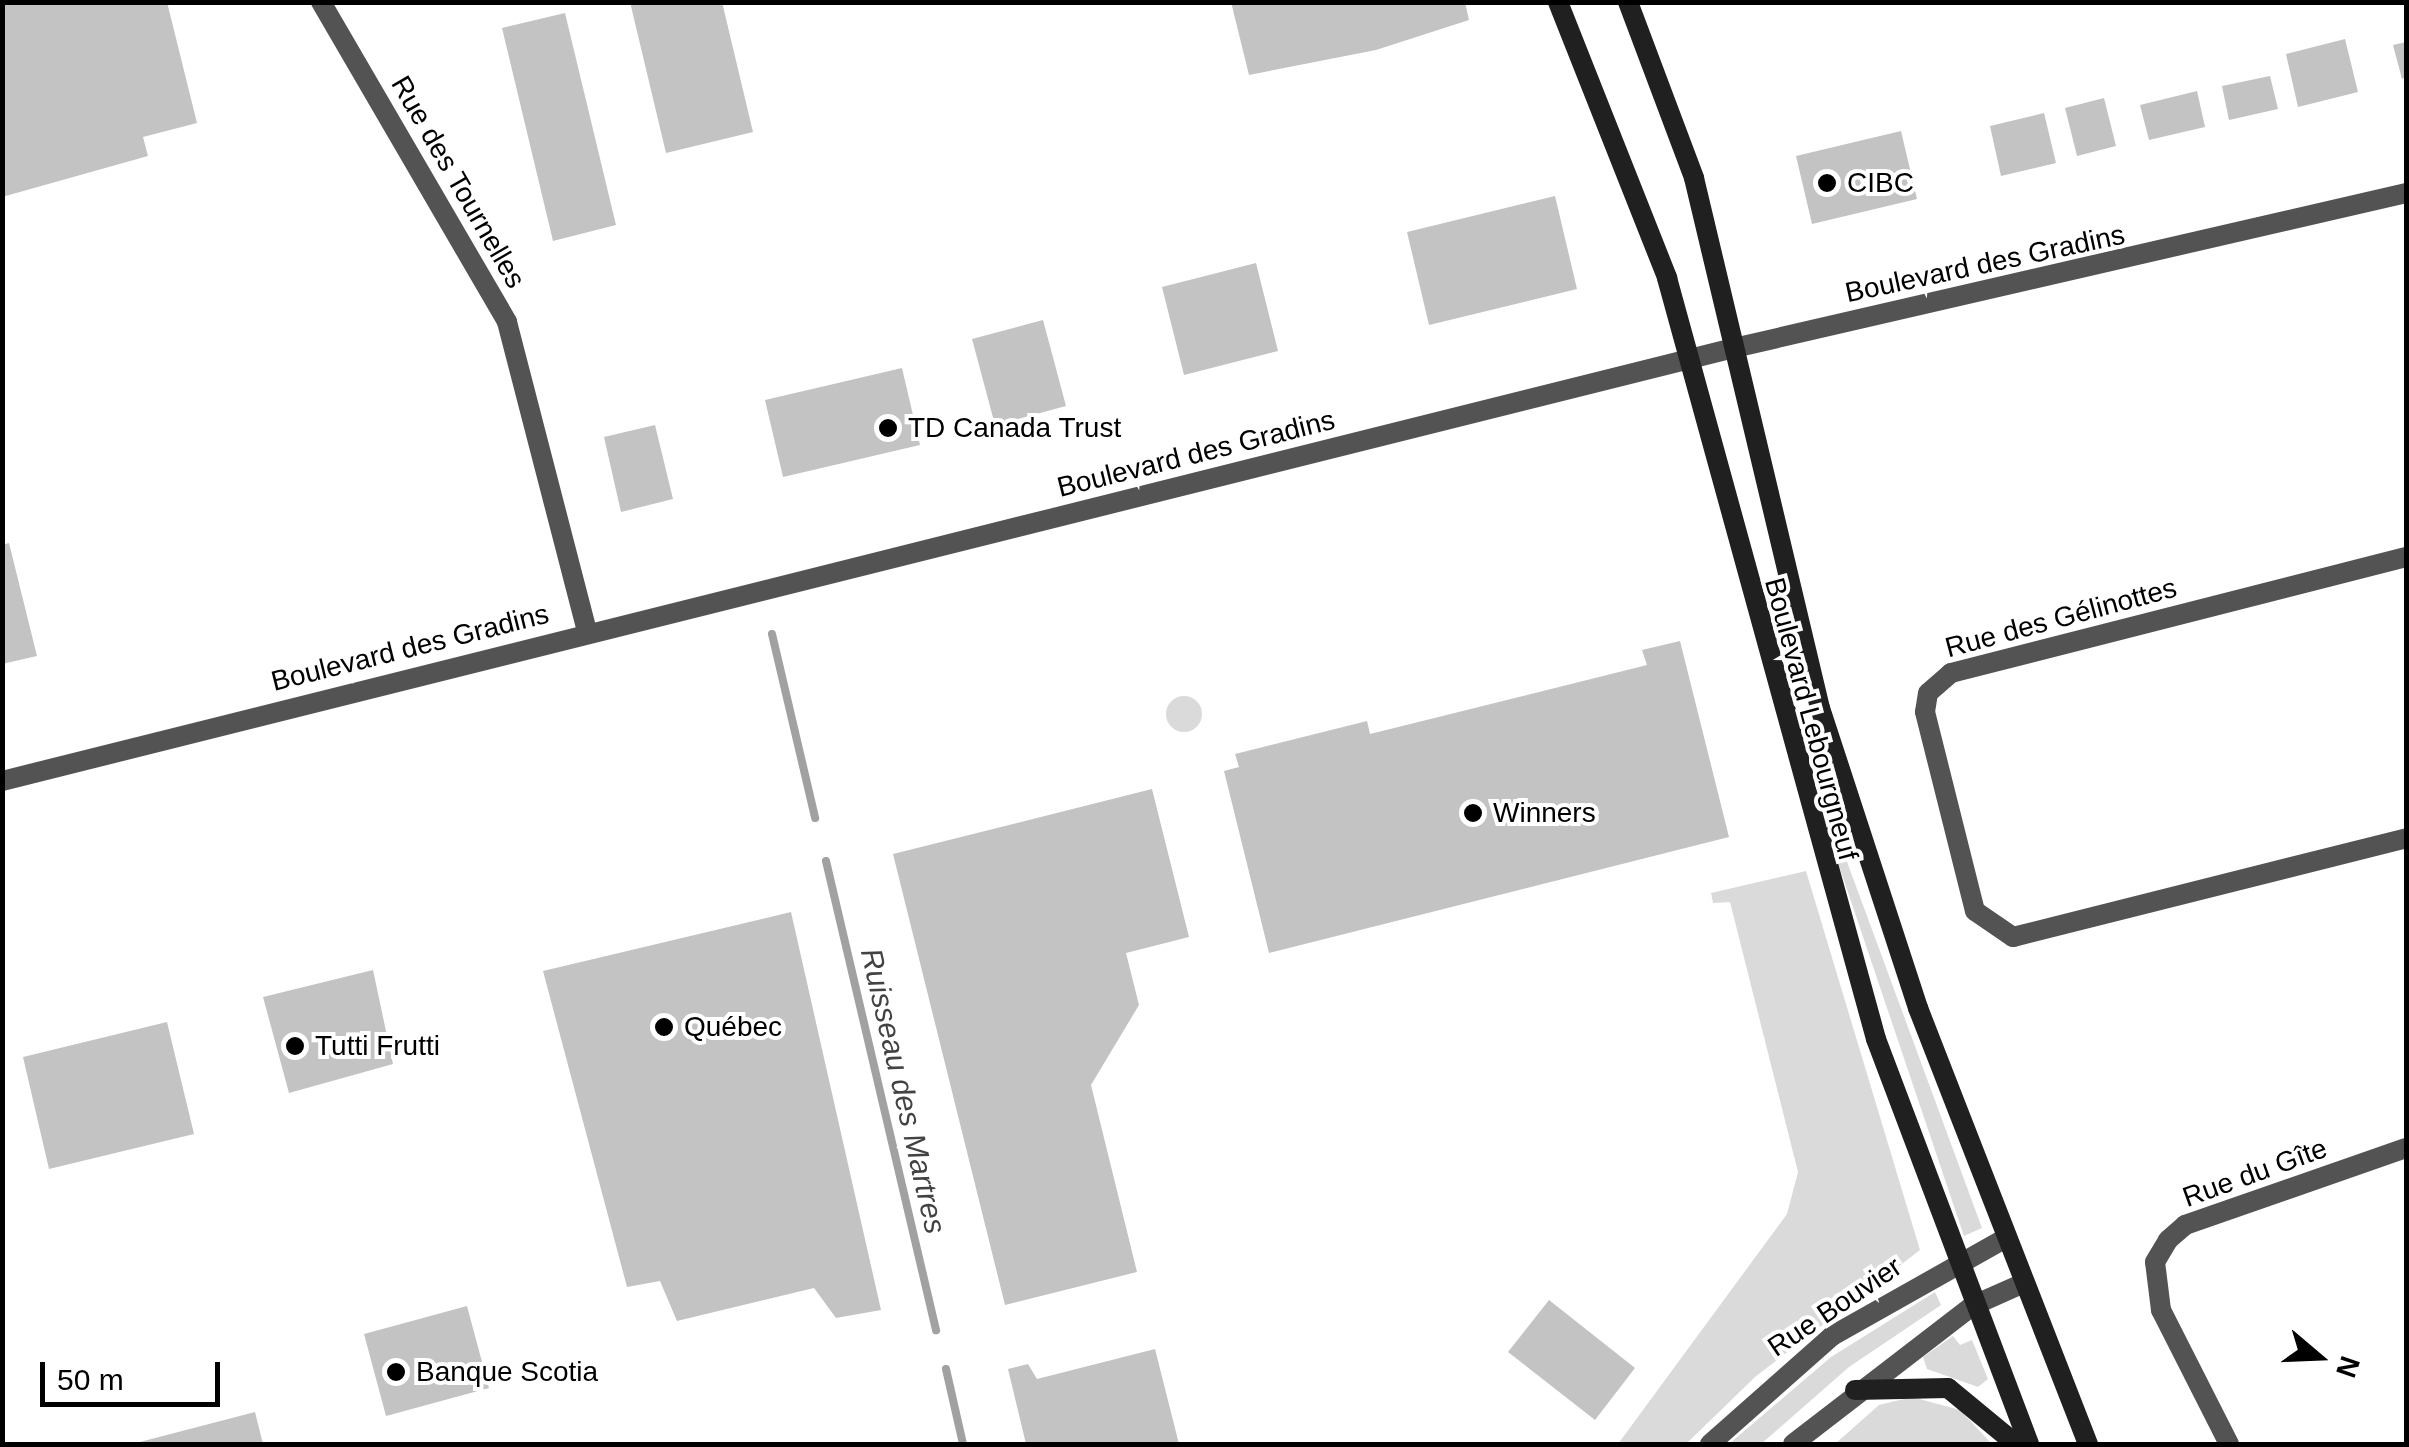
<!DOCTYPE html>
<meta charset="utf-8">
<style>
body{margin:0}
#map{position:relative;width:2409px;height:1447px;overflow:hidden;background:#fff;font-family:Helvetica,sans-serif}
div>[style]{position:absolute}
.green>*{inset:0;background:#dadada}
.round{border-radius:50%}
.stream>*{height:8px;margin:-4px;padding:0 4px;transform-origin:4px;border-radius:4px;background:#a1a1a1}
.building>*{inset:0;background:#c3c3c3}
.minor>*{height:20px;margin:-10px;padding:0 10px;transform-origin:10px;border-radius:10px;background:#535353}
.tertiary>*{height:20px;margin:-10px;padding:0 10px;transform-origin:10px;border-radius:10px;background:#535353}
.secondary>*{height:20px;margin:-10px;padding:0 10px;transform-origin:10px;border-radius:10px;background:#202020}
.dots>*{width:28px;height:28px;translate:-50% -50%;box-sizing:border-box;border:5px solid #fff;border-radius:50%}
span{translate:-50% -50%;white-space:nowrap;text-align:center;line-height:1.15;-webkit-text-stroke:8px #fff;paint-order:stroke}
.street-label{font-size:28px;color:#000}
.poi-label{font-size:28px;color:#000}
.left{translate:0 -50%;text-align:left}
.water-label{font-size:30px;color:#424242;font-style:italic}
.frame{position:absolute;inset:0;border:5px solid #000;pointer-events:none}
.north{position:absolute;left:2269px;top:1307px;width:100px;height:100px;-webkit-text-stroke:8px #fff;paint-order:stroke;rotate:109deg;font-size:28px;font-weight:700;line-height:40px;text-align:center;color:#000}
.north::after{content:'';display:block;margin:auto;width:35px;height:45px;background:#000;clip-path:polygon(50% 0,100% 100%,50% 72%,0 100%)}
.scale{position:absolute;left:40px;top:1362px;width:180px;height:45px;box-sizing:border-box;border:5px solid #000;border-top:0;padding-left:12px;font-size:30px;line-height:35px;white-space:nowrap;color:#000;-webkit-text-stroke:8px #fff;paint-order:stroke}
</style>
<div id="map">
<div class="green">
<div class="round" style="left:1166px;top:696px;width:36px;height:36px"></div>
<div style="clip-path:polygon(1839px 840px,1982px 1228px,1964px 1236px,1831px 842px)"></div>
<div style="clip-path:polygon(1806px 871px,1920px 1250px,1755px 1377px,1686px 1444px,1618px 1444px,1787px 1214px,1798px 1172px,1730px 902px,1713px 903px,1711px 893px)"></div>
<div style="clip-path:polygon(1935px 1292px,1941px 1305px,1849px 1367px,1761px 1444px,1729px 1444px,1831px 1357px)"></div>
<div style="clip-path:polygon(1953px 1336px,1960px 1345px,1972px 1340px,1988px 1379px,1978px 1387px,1927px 1369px,1923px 1357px)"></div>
<div style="clip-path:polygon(1912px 1397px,1960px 1410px,1992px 1444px,1835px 1444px,1879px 1405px)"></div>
</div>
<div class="stream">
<div style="left:772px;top:634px;width:189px;rotate:76.8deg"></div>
<div style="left:826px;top:861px;width:482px;rotate:76.8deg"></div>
<div style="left:946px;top:1369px;width:77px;rotate:77.2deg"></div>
</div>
<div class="building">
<div style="clip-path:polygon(2px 2px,167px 2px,197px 123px,143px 137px,148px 156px,2px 197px)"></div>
<div style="clip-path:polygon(630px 2px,722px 2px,753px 132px,666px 153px)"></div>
<div style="clip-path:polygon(1231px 2px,1465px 2px,1469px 20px,1376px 50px,1249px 75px)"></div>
<div style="clip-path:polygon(565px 13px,616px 225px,553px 241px,502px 28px)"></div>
<div style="clip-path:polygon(2345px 39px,2358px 92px,2298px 107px,2286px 54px)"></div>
<div style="clip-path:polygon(2406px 42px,2406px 77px,2402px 79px,2393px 45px)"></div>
<div style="clip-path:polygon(2270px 76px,2278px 109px,2229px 120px,2222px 86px)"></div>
<div style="clip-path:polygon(2197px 91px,2205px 127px,2149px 140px,2140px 105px)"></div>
<div style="clip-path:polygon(2104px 98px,2116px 146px,2077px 156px,2065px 108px)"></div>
<div style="clip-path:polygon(2044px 113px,2056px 163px,2001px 176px,1990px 126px)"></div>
<div style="clip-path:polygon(1901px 131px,1917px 199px,1812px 224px,1796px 156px)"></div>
<div style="clip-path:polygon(1555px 196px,1577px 289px,1429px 325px,1407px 232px)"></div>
<div style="clip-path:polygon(1256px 263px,1278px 351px,1184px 375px,1162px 287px)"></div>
<div style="clip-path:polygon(1043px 320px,1066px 406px,995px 425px,972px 339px)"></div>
<div style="clip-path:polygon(902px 368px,920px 445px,783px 477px,765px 400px)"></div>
<div style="clip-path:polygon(655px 425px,673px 499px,621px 512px,604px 437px)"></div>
<div style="clip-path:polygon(9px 543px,37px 656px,2px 664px,2px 545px)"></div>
<div style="clip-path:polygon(1680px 641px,1729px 837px,1269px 953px,1224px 771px,1239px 767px,1235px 754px,1367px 721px,1370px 734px,1647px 665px,1642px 650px)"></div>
<div style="clip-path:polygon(1152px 789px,1189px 937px,1126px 953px,1139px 1005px,1091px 1085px,1137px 1272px,1005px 1305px,893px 854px)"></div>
<div style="clip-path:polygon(791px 912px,881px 1310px,836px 1318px,814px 1288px,677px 1321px,660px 1281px,627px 1287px,543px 971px)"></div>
<div style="clip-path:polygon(373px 970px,393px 1064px,289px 1093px,263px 997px)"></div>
<div style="clip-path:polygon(167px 1022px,194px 1134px,49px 1169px,23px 1057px)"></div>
<div style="clip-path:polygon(1549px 1300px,1635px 1368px,1595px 1420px,1508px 1352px)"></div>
<div style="clip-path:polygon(467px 1306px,489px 1388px,386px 1416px,364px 1334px)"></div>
<div style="clip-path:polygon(1155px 1349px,1179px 1444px,1026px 1444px,1008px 1369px,1028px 1364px,1037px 1379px)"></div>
<div style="clip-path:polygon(255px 1412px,263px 1444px,136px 1444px,136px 1443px)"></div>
</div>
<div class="minor">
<div style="left:321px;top:2px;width:370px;rotate:59.8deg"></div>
<div style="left:507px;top:322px;width:319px;rotate:75.5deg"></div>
<div style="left:1734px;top:348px;width:690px;rotate:-12.99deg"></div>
<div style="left:2406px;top:557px;width:470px;rotate:165.7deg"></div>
<div style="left:1951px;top:673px;width:30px;rotate:139deg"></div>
<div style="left:1928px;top:693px;width:19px;rotate:99deg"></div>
<div style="left:1925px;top:712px;width:205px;rotate:75.9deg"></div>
<div style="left:1975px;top:911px;width:46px;rotate:34.4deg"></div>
<div style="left:2013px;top:937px;width:405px;rotate:-14.1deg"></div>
<div style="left:2229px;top:1444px;width:150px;rotate:-116.9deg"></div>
<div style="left:2161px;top:1310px;width:48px;rotate:-97.1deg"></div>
<div style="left:2155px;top:1262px;width:26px;rotate:-59deg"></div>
<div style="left:2168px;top:1240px;width:23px;rotate:-41deg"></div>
<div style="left:2185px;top:1225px;width:234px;rotate:-19.2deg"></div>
</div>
<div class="tertiary">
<div style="left:2px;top:781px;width:1785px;rotate:-14.04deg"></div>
<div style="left:1710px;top:1444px;width:163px;rotate:-41.5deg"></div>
<div style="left:1832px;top:1336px;width:200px;rotate:-29.4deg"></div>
<div style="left:1793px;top:1444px;width:226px;rotate:-37.6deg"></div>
<div style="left:1972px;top:1306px;width:57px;rotate:-23.9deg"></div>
</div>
<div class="secondary">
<div style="left:1558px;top:2px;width:297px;rotate:68.4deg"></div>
<div style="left:1667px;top:278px;width:789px;rotate:74.64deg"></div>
<div style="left:1876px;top:1039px;width:433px;rotate:69.3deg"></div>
<div style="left:1628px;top:2px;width:188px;rotate:69.4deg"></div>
<div style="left:1694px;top:178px;width:545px;rotate:76.63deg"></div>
<div style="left:1820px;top:708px;width:316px;rotate:71.9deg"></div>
<div style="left:1918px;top:1008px;width:468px;rotate:68.7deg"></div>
<div style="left:1855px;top:1390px;width:93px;rotate:-1.2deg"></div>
<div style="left:1948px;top:1388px;width:88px;rotate:39.5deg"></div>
</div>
<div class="dots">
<div style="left:1827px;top:183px;background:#000"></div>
<div style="left:888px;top:428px;background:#000"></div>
<div style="left:1473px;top:813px;background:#000"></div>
<div style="left:664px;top:1027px;background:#000"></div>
<div style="left:295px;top:1046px;background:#000"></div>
<div style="left:396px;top:1372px;background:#000"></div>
</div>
<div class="street-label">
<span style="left:458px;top:182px;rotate:60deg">Rue des Tournelles</span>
<span style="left:1985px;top:264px;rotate:-12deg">Boulevard des Gradins</span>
<span style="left:1196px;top:454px;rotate:-14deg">Boulevard des Gradins</span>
<span style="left:2061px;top:618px;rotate:-15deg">Rue des Gélinottes</span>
<span style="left:410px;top:648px;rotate:-14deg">Boulevard des Gradins</span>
<span style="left:1811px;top:719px;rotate:75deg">Boulevard Lebourgneuf</span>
<span style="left:2255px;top:1173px;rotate:-20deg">Rue du Gîte</span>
<span style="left:1835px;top:1307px;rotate:-34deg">Rue Bouvier</span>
</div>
<div class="poi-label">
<span class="left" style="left:1847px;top:183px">CIBC</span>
<span class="left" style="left:908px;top:428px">TD Canada Trust</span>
<span class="left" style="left:1493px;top:813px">Winners</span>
<span class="left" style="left:684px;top:1027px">Québec</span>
<span class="left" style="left:315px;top:1046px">Tutti Frutti</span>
<span class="left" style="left:416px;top:1372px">Banque Scotia</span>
</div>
<div class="water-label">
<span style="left:903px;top:1091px;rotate:77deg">Ruisseau des Martres</span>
</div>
<div class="frame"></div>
<div class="north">N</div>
<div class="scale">50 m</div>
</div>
